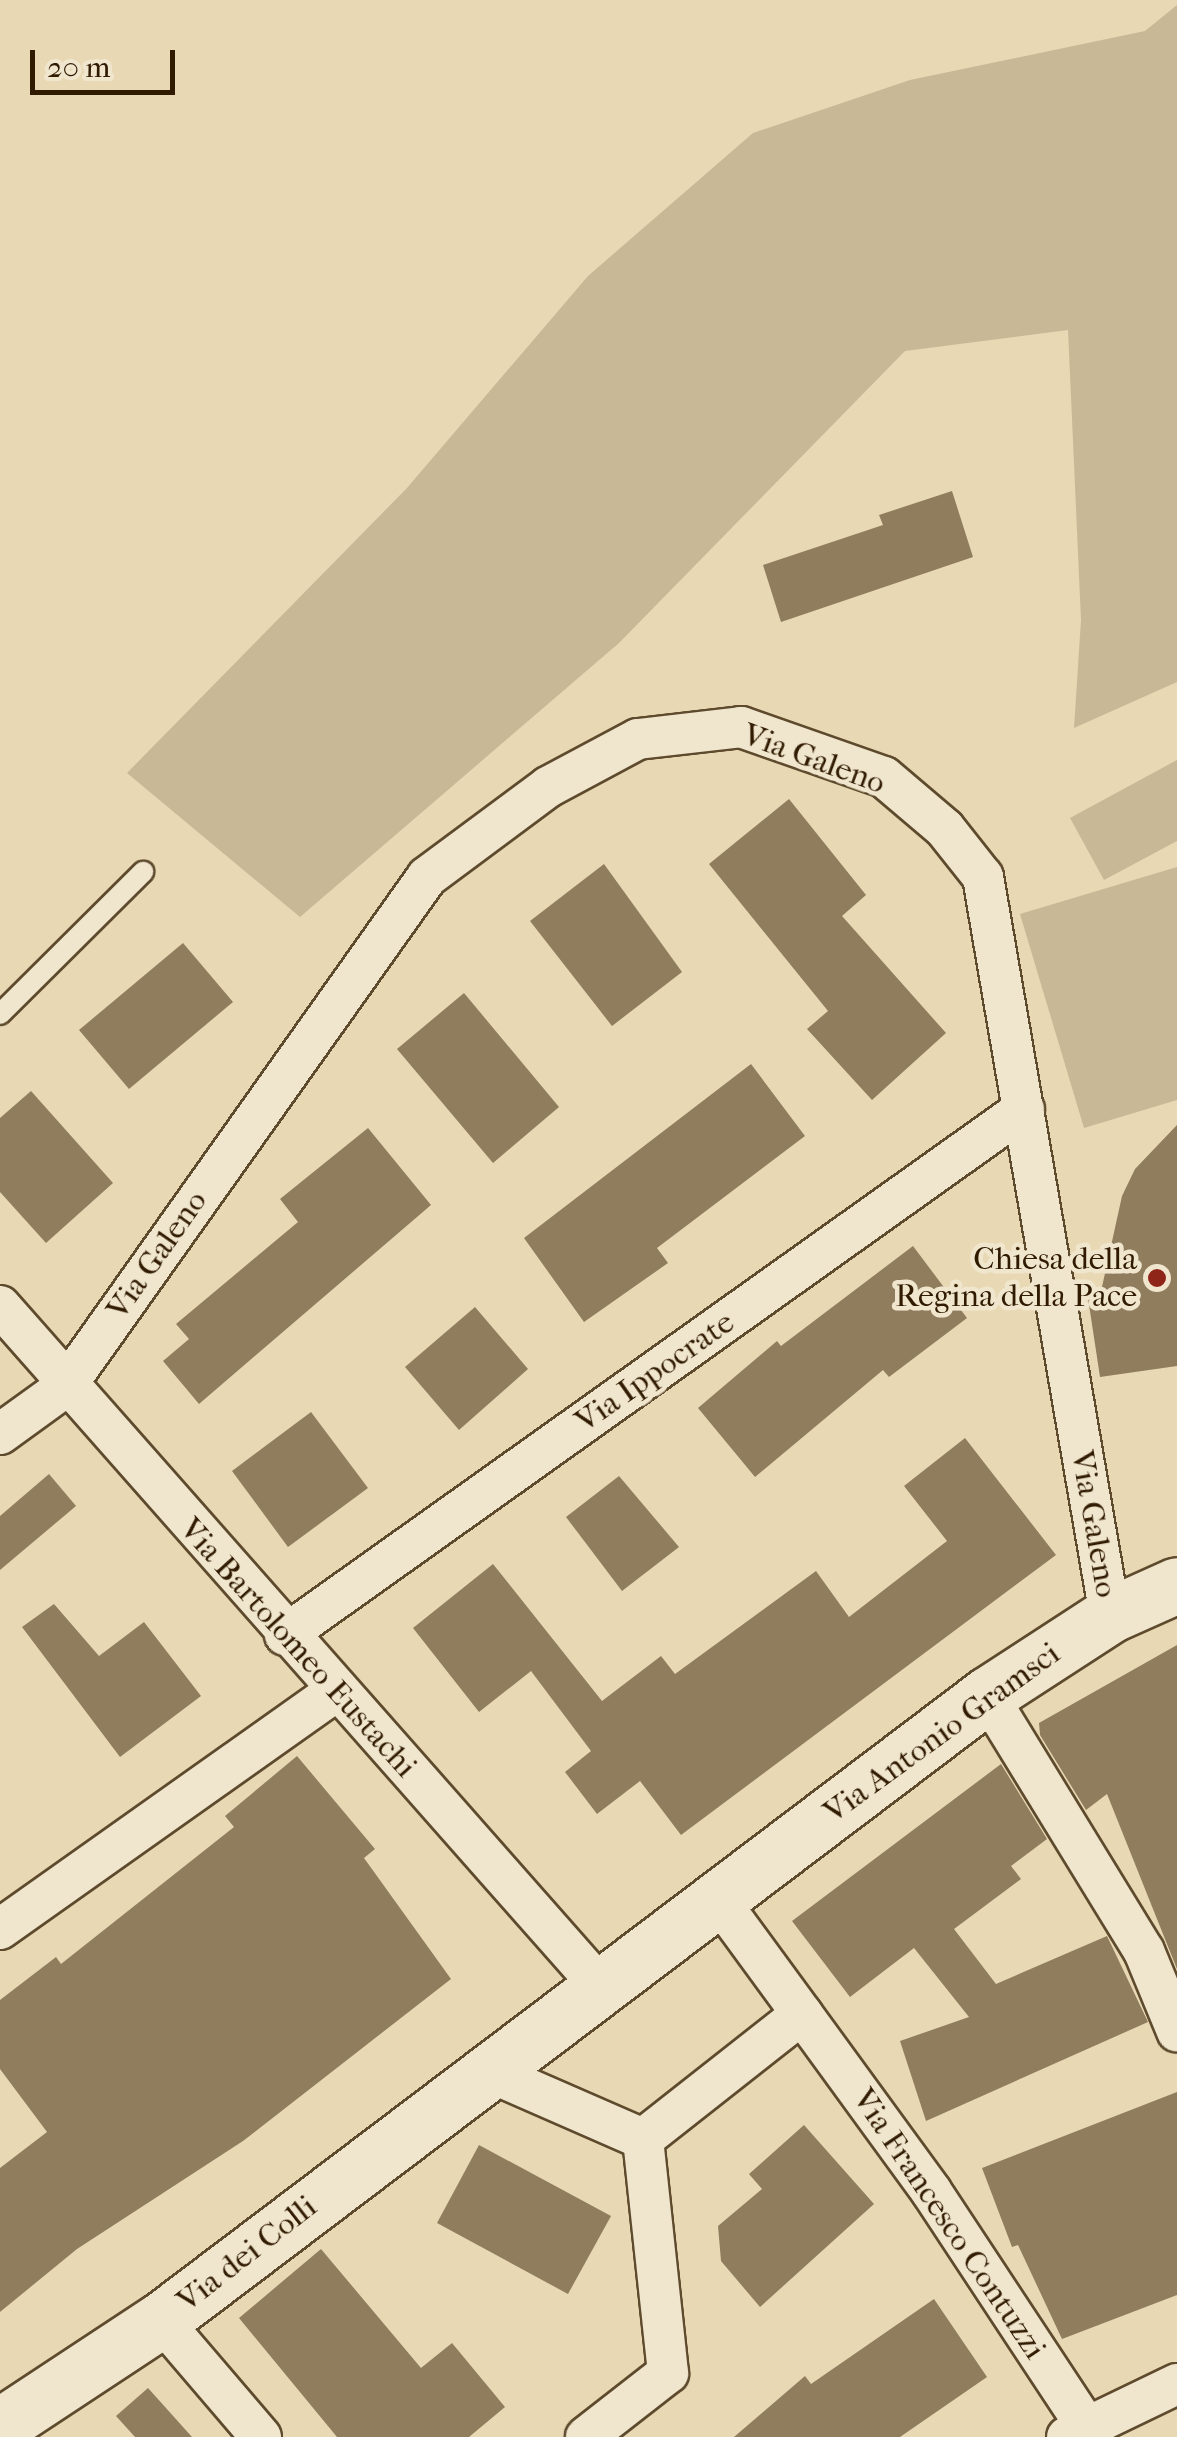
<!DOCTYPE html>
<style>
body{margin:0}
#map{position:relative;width:1177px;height:2437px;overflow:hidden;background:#e8d8b3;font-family:"IM FELL French Canon",serif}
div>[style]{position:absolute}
.green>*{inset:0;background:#c9b895}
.building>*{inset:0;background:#907d5d}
.roads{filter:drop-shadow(2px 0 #5e4a2d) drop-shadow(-2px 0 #5e4a2d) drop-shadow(0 2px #5e4a2d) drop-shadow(0 -2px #5e4a2d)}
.lane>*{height:20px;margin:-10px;padding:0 10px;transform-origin:10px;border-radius:10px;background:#f0e6ce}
.street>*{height:40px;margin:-20px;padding:0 20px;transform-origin:20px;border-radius:20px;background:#f0e6ce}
.secondary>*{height:55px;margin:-27.5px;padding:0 27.5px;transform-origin:27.5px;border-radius:27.5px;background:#f0e6ce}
.dots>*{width:28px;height:28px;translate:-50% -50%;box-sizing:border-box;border:5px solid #f0e6ce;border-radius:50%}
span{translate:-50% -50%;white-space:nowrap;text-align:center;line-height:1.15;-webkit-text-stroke:9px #f0e6ce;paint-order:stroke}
.street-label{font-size:32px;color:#301a00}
.poi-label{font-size:32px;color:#301a00}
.right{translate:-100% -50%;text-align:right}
.scale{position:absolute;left:30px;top:50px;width:145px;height:45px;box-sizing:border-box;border:5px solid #301a00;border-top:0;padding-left:12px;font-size:30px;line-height:35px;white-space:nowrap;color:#301a00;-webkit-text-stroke:8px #f0e6ce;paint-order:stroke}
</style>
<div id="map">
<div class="green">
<div style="clip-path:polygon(1177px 5px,1177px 682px,1074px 728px,1081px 620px,1068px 330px,905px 351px,619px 643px,300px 917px,127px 773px,407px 488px,588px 276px,753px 133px,910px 80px,1145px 31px)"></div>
<div style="clip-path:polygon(1177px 760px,1177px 841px,1104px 880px,1070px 818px)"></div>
<div style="clip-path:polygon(1177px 867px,1177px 1100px,1084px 1128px,1020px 914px)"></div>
</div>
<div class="building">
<div style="clip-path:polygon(952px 491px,973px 557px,781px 622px,763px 565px,883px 525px,879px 515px)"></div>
<div style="clip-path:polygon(789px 799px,866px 895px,842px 916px,946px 1033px,872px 1100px,807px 1029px,828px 1011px,709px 864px)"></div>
<div style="clip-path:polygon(604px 864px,682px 972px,612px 1026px,530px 921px)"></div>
<div style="clip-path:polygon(183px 943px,233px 1002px,129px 1089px,79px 1030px)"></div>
<div style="clip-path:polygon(464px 993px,559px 1107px,493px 1163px,397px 1049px)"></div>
<div style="clip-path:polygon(751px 1064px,805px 1136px,657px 1248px,668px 1263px,584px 1322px,524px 1238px)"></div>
<div style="clip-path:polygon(31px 1091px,113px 1183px,46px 1243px,0 1192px,0 1118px)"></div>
<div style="clip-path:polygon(1177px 1125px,1177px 1366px,1100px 1377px,1088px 1298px,1100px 1296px,1122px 1196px,1135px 1169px)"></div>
<div style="clip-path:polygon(368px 1128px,431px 1205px,199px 1404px,163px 1361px,189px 1339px,176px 1324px,298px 1222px,280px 1199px)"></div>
<div style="clip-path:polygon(913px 1246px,967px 1318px,889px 1377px,883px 1370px,755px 1477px,698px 1408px,777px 1341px,781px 1346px)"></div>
<div style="clip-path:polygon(475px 1307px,528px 1369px,459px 1430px,405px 1367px)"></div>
<div style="clip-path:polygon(311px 1412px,368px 1488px,288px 1547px,232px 1471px)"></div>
<div style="clip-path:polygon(965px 1438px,1056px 1555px,681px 1835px,640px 1781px,597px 1814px,565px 1772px,591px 1751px,531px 1671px,479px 1712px,413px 1628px,493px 1564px,602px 1701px,661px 1656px,675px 1674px,816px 1571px,849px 1617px,947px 1541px,904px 1486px)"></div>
<div style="clip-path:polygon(49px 1474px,76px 1506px,0 1570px,0 1516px)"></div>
<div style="clip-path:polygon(619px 1476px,679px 1547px,622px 1591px,566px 1517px)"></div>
<div style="clip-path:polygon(54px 1604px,99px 1656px,144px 1622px,201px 1696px,120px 1757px,22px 1627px)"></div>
<div style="clip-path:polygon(1177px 1645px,1177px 1969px,1107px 1794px,1086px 1810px,1040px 1735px,1039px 1723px)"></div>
<div style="clip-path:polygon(297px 1756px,375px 1849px,364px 1858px,451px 1979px,243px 2141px,77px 2249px,0 2312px,0 2168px,47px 2132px,0 2069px,0 2000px,56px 1957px,61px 1964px,234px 1827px,225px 1816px)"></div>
<div style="clip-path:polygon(1001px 1764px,1047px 1839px,1011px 1866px,1021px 1879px,954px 1929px,996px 1984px,1107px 1936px,1148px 2022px,926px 2121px,900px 2041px,969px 2017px,914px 1948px,850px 1997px,792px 1921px)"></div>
<div style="clip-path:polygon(1177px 2092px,1177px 2295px,1062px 2339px,1018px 2245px,1012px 2247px,982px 2168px)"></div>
<div style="clip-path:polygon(804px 2125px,874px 2204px,760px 2307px,721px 2261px,718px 2226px,762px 2189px,749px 2174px)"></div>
<div style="clip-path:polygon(479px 2145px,611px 2216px,568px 2294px,437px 2223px)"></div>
<div style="clip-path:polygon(321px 2249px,421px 2368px,452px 2343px,505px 2407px,469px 2437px,337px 2437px,239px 2318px)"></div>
<div style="clip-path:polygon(934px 2299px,987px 2377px,900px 2437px,734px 2437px,805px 2376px,811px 2384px)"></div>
<div style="clip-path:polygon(148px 2388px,192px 2437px,135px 2437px,116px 2416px)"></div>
</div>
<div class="roads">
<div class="lane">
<div style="left:0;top:1014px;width:202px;rotate:-44.8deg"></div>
</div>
<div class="street">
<div style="left:0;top:1306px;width:907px;rotate:48.58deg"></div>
<div style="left:0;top:1434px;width:80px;rotate:-35.9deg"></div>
<div style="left:65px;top:1387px;width:625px;rotate:-54.63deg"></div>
<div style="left:427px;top:877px;width:151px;rotate:-36.6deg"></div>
<div style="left:548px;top:787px;width:102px;rotate:-28.1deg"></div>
<div style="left:638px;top:739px;width:104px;rotate:-6.6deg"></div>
<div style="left:741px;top:727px;width:151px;rotate:19.3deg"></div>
<div style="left:884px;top:777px;width:80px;rotate:40.4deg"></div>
<div style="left:945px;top:829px;width:61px;rotate:51.6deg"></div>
<div style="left:983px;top:877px;width:749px;rotate:80.24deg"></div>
<div style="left:285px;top:1635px;width:907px;rotate:-35.44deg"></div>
<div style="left:987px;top:1695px;width:300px;rotate:58.5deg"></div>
<div style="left:1144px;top:1951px;width:87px;rotate:67.6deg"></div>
<div style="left:0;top:1929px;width:412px;rotate:-35.3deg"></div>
<div style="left:802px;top:2014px;width:219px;rotate:53.9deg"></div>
<div style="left:931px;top:2191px;width:295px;rotate:56.6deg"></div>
<div style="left:485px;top:2070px;width:172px;rotate:23.6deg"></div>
<div style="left:643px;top:2139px;width:202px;rotate:-38.2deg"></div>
<div style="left:802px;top:2014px;width:144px;rotate:-126.2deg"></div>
<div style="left:161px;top:2320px;width:154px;rotate:49.5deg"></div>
<div style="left:586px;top:2437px;width:104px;rotate:-38deg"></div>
<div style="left:668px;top:2373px;width:235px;rotate:-96.1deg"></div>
<div style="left:1067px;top:2437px;width:122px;rotate:-25.7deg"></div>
</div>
<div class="secondary">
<div style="left:0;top:2426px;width:193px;rotate:-33.4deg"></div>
<div style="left:161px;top:2320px;width:1036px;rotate:-37.11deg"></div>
<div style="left:987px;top:1695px;width:147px;rotate:-33deg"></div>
<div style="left:1110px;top:1615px;width:73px;rotate:-24.1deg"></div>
</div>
</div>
<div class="dots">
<div style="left:1157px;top:1278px;background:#8f2418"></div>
</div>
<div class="street-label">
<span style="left:814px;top:759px;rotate:20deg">Via Galeno</span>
<span style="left:157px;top:1255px;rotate:-55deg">Via Galeno</span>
<span style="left:655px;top:1372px;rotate:-35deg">Via Ippocrate</span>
<span style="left:1094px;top:1524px;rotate:80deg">Via Galeno</span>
<span style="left:298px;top:1648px;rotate:48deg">Via Bartolomeo Eustachi</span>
<span style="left:942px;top:1733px;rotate:-36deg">Via Antonio Gramsci</span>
<span style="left:949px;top:2224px;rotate:56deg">Via Francesco Contuzzi</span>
<span style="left:247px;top:2254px;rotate:-38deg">Via dei Colli</span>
</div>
<div class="poi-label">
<span class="right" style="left:1137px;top:1278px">Chiesa della<br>Regina della Pace</span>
</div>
<div class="scale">20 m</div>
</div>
